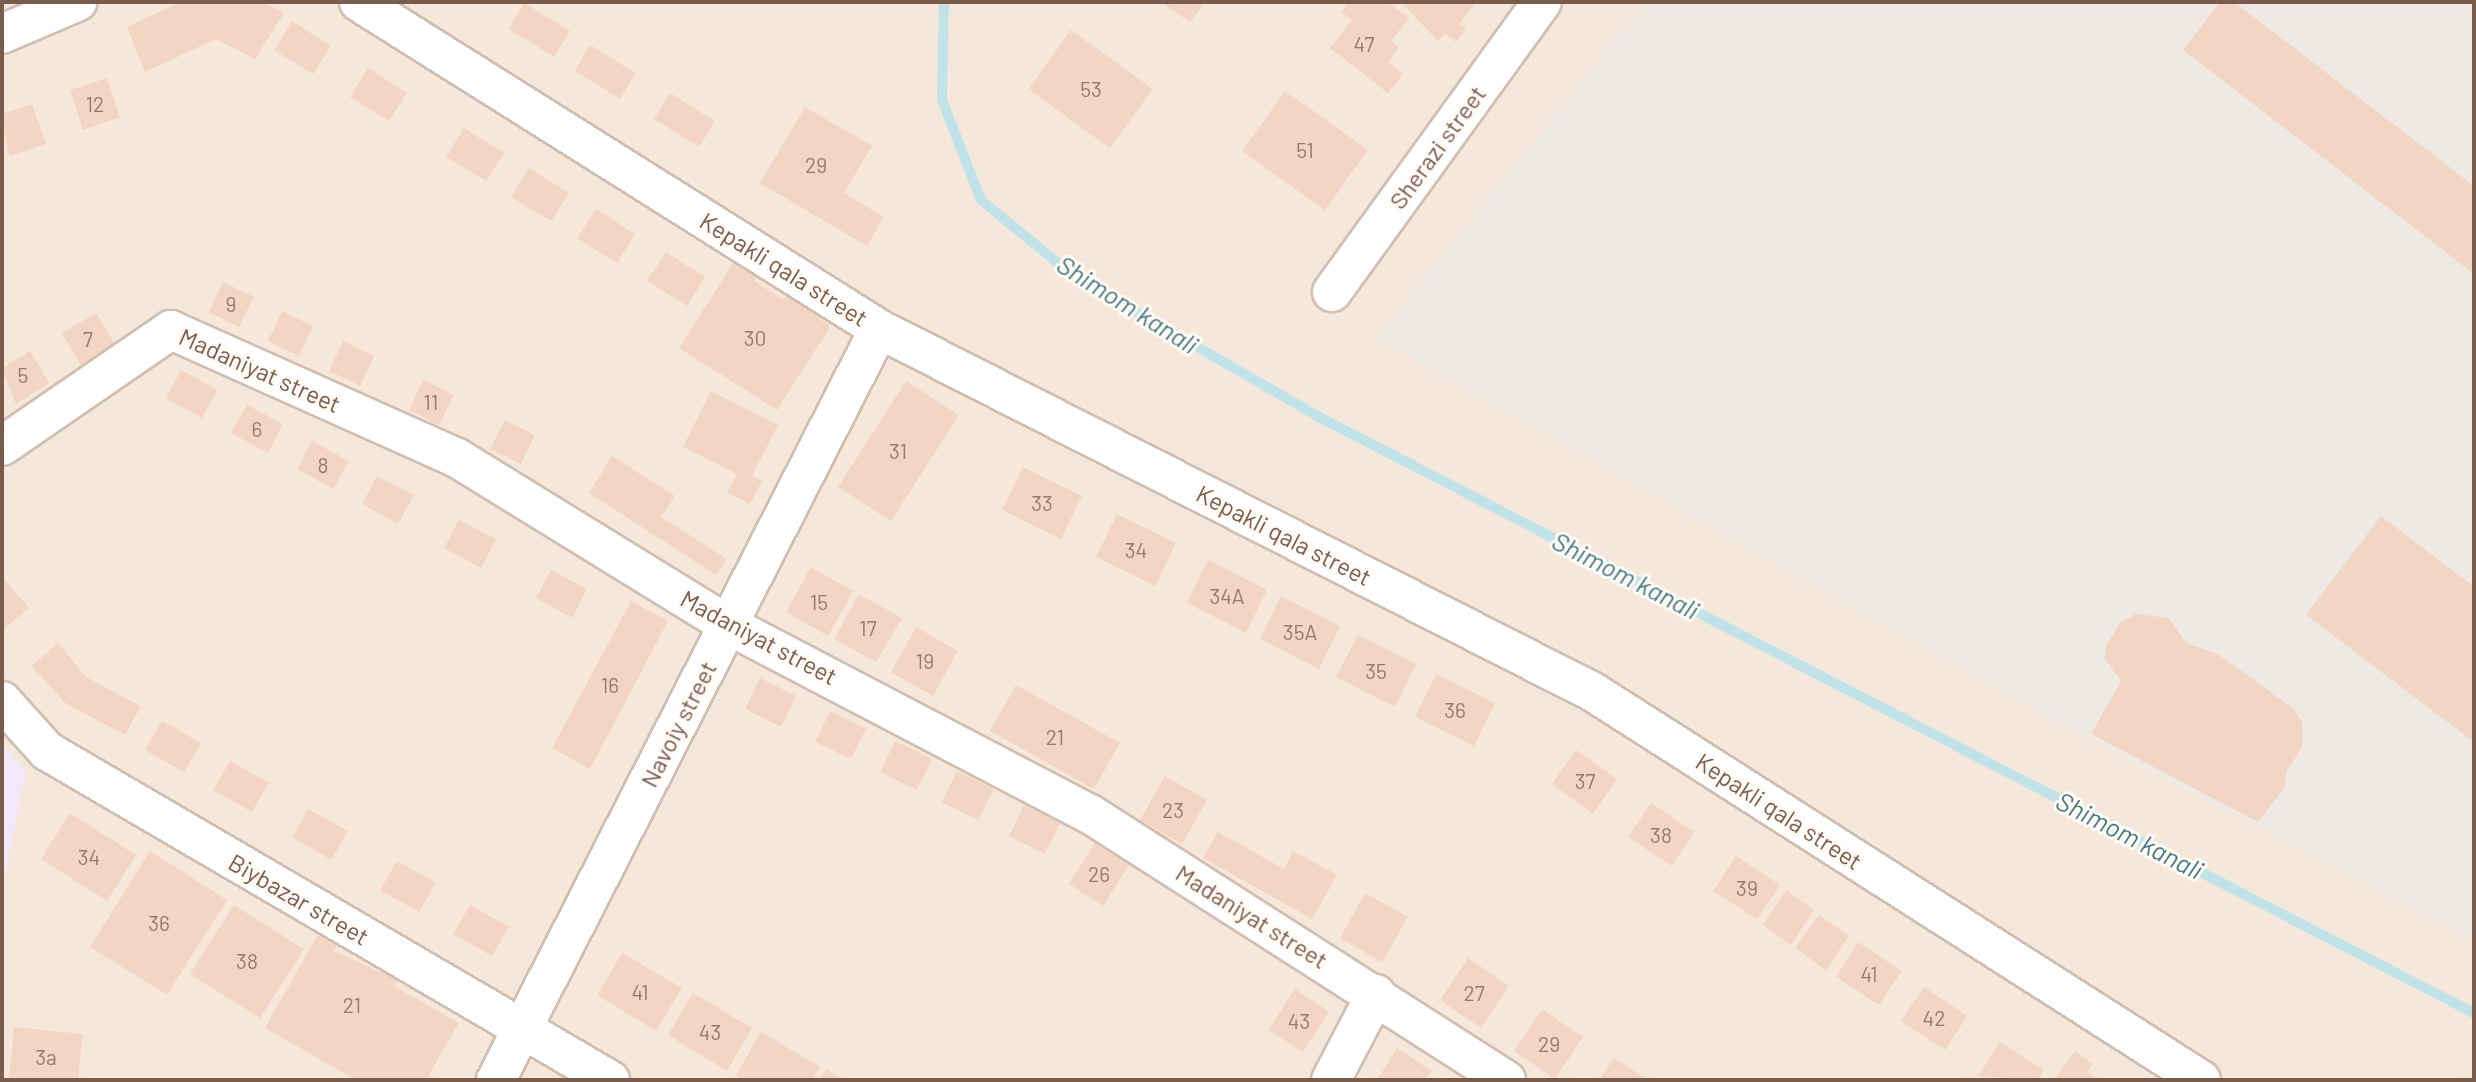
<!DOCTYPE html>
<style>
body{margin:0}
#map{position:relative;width:2476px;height:1082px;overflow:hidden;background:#fdf6ec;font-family:Barlow,sans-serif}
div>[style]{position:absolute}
.residential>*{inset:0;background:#f5e8da}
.industrial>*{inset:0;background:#efe9e4}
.education>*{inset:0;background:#f3e8fa}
.stream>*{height:10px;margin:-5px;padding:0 5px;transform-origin:5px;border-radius:5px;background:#bfe3e8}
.building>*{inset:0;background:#f3d5c3}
.roads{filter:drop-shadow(2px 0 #d1beb0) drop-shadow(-2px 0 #d1beb0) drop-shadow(0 2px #d1beb0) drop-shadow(0 -2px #d1beb0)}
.street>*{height:38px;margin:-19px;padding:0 19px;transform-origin:19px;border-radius:19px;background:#fff}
span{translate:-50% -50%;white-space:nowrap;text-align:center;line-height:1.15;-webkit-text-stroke:6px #fffaf3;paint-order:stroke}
.number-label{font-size:21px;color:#987a6a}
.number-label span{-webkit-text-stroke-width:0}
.street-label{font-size:24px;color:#7a5c4d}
.water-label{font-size:26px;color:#437c86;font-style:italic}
.frame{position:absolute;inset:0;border:4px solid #7a5c4d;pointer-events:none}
</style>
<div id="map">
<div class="residential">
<div style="clip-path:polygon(2px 2px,2474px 2px,2474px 1080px,2px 1080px)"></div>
</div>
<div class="industrial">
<div style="clip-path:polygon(1646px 2px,2474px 2px,2474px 941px,2056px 722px,1376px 338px)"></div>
</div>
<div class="education">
<div style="clip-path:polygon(2px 745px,26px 771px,2px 889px)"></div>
</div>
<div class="stream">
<div style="left:944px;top:2px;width:98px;rotate:91.2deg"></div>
<div style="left:942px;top:100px;width:107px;rotate:68.7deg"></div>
<div style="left:981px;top:200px;width:122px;rotate:39.3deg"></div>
<div style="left:1075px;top:277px;width:284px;rotate:29.8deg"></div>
<div style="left:1321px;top:418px;width:1297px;rotate:27.3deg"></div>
</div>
<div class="building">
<div style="clip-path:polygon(180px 2px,263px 2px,284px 13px,255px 59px,216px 39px,145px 72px,127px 27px)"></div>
<div style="clip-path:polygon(1161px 2px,1205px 2px,1190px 22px)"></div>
<div style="clip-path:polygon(1349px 2px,1388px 2px,1409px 18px,1391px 41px,1399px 47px,1388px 62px,1403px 74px,1388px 93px,1330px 48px,1352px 20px,1341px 12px)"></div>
<div style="clip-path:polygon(1401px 2px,1476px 2px,1459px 24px,1466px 29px,1456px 42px,1445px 33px,1438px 41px)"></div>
<div style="clip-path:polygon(2220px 2px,2234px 2px,2474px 186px,2474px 274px,2183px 50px)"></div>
<div style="clip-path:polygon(524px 3px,570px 31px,554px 57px,509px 29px)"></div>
<div style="clip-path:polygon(292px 21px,331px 46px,313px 74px,274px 50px)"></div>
<div style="clip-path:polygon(1071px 30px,1153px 89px,1110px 148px,1028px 89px)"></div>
<div style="clip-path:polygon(590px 45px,636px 73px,620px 99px,575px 71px)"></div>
<div style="clip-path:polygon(368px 68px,407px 93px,389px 121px,350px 97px)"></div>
<div style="clip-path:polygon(107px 78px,120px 117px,83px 130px,70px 90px)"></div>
<div style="clip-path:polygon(1285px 91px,1368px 150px,1325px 210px,1242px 151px)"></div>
<div style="clip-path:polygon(670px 93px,715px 121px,699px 147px,654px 119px)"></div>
<div style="clip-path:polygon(32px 104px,46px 144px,9px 156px,2px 114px)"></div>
<div style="clip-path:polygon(805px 107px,872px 146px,844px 193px,884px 217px,867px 246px,760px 183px)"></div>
<div style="clip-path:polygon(464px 128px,504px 153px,486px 181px,446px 157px)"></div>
<div style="clip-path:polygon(529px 168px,569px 193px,551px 221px,511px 197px)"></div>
<div style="clip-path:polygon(596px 209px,635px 234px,617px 263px,577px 238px)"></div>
<div style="clip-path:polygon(666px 252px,705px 277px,687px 306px,647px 281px)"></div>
<div style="clip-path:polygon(735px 260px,758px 274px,754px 281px,784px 300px,788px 293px,830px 327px,777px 410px,679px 348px)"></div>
<div style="clip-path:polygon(223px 282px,254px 297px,239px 327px,209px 312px)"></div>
<div style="clip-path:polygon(282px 311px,313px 326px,299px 356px,268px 341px)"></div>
<div style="clip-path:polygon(96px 313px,115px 344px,81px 365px,62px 333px)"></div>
<div style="clip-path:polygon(343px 341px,374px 356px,360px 386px,329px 371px)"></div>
<div style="clip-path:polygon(30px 351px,49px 383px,16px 404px,2px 368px)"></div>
<div style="clip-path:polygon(181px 370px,217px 390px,202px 418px,166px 398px)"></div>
<div style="clip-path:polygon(423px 380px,454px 395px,439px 425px,409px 410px)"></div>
<div style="clip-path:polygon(906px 381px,959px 415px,891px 521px,838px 487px)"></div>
<div style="clip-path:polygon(711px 391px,778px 425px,752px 476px,762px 481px,750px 504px,727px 492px,737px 474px,683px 447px)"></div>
<div style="clip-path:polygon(247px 405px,283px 424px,268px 453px,231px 433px)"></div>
<div style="clip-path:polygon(505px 420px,535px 435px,521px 464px,490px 449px)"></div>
<div style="clip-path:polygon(312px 441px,349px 461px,333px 489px,297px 469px)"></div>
<div style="clip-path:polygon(612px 456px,675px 496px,661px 517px,727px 559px,716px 575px,589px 493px)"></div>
<div style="clip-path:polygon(1023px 467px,1082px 496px,1061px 539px,1002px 510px)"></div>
<div style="clip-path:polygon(377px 476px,414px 495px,398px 524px,362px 504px)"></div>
<div style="clip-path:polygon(1117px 514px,1176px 543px,1155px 586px,1096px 557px)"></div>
<div style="clip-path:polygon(2381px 516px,2474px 587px,2474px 742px,2306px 615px)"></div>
<div style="clip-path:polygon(459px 520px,496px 539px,481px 568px,444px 548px)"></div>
<div style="clip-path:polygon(1208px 560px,1267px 590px,1246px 633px,1187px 603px)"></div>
<div style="clip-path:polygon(811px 567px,853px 591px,828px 636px,786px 612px)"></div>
<div style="clip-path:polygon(551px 570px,587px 589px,572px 618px,536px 598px)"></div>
<div style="clip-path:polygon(5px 580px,29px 608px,4px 629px,2px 582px)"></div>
<div style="clip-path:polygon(859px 594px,902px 618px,876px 662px,834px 639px)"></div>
<div style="clip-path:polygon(1281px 596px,1340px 626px,1319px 669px,1260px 639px)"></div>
<div style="clip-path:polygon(631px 601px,668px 621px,590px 769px,552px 748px)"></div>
<div style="clip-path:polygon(2136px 614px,2169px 618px,2186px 643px,2218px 654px,2294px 709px,2302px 722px,2302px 748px,2286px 772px,2285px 787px,2258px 822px,2091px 734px,2121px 681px,2105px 659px,2106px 646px,2120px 623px)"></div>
<div style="clip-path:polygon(916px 627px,958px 651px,933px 696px,891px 672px)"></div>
<div style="clip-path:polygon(1358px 635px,1416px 664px,1395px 707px,1336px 677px)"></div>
<div style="clip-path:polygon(58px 643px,86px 677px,141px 706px,125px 735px,65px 703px,32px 666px)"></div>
<div style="clip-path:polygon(1436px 674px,1495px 703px,1474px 746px,1415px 717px)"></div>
<div style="clip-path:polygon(760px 678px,796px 696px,781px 727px,745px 709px)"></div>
<div style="clip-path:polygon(1016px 685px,1120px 743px,1094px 789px,990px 731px)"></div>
<div style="clip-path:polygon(830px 711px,866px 729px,851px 759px,815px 742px)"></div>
<div style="clip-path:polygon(162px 721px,201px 743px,184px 772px,145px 750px)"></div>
<div style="clip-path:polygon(895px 741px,932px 759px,917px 790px,880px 772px)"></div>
<div style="clip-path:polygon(1576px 750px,1617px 779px,1593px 814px,1552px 784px)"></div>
<div style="clip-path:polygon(230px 761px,269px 783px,252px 812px,213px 790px)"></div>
<div style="clip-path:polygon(957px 771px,994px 789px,978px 820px,942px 802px)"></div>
<div style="clip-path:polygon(1165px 776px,1207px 800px,1182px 844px,1140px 820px)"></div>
<div style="clip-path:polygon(1651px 803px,1694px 832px,1672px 866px,1628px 837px)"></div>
<div style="clip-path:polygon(1024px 805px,1060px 823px,1045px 854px,1009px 836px)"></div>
<div style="clip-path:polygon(308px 809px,348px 831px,331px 860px,292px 837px)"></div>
<div style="clip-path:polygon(70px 813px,136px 855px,107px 901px,41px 859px)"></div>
<div style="clip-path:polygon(1218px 832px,1284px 869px,1293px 851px,1337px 875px,1312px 919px,1203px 858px)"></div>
<div style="clip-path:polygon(1095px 843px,1129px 865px,1103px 906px,1069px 884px)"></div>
<div style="clip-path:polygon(150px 851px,227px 900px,167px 995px,90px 947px)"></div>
<div style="clip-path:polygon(1736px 856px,1780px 885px,1757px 919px,1713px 891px)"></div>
<div style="clip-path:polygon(397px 861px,436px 883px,419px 912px,380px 890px)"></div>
<div style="clip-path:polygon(1786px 890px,1814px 910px,1791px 945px,1763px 925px)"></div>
<div style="clip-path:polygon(1365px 893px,1408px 917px,1382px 962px,1340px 938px)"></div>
<div style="clip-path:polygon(234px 905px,304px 949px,260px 1018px,190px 974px)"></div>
<div style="clip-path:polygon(470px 905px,509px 927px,492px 956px,453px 934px)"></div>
<div style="clip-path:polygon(1819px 915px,1849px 936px,1826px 970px,1795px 948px)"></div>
<div style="clip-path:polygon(318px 935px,337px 946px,334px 951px,398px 980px,394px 986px,459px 1023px,426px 1080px,356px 1080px,265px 1028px)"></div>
<div style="clip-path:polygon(1858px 942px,1902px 971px,1879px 1005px,1836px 977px)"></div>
<div style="clip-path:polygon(622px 953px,682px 988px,656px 1031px,597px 995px)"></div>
<div style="clip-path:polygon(1468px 958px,1509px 986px,1481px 1028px,1440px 1000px)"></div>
<div style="clip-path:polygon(1924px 987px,1967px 1016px,1945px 1050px,1901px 1021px)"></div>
<div style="clip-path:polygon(1295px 989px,1329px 1012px,1303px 1052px,1268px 1030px)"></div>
<div style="clip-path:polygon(693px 993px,752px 1028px,727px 1071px,668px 1035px)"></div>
<div style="clip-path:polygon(1542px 1009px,1583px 1037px,1555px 1079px,1514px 1051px)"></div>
<div style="clip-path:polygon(14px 1027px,83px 1034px,78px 1080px,9px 1080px)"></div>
<div style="clip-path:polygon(761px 1032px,820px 1067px,813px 1080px,746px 1080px,736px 1075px)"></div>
<div style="clip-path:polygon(2000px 1042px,2044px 1070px,2037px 1080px,1978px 1076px)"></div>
<div style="clip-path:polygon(1397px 1048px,1432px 1071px,1425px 1080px,1377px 1080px)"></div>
<div style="clip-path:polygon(2075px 1051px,2093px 1064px,2087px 1072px,2099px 1080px,2054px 1080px)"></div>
<div style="clip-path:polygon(1614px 1058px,1648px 1080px,1599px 1080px)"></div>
<div style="clip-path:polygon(826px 1069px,844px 1080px,819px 1080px)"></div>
</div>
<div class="roads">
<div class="street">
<div style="left:359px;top:2px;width:614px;rotate:32.16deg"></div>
<div style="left:879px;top:329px;width:801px;rotate:26.95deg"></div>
<div style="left:1593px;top:692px;width:721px;rotate:32.54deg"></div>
<div style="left:2px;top:34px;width:82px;rotate:-23.1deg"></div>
<div style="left:1332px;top:292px;width:358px;rotate:-54.1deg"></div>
<div style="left:2px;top:446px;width:205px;rotate:-34.5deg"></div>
<div style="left:171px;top:330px;width:313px;rotate:24.1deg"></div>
<div style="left:457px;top:458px;width:318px;rotate:31.6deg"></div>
<div style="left:728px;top:625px;width:408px;rotate:27.6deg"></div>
<div style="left:1090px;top:814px;width:494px;rotate:32.6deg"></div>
<div style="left:2px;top:701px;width:67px;rotate:48deg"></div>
<div style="left:47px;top:751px;width:652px;rotate:30.3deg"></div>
<div style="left:496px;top:1080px;width:843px;rotate:-62.98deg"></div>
<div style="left:1331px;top:1080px;width:97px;rotate:-62.4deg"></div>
</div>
</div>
<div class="number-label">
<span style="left:1364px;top:44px">47</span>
<span style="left:1091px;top:89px">53</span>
<span style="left:95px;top:104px">12</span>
<span style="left:1305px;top:150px">51</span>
<span style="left:816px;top:165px">29</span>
<span style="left:231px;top:304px">9</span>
<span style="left:755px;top:338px">30</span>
<span style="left:88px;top:339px">7</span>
<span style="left:23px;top:375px">5</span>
<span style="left:431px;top:402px">11</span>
<span style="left:257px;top:429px">6</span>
<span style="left:898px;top:451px">31</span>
<span style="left:323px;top:465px">8</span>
<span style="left:1042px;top:503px">33</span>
<span style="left:1136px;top:550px">34</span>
<span style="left:1227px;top:596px">34A</span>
<span style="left:819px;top:602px">15</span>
<span style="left:868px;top:628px">17</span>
<span style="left:1300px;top:632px">35A</span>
<span style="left:925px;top:661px">19</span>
<span style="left:1376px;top:671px">35</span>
<span style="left:610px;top:685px">16</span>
<span style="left:1455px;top:710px">36</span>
<span style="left:1055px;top:737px">21</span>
<span style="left:1585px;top:781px">37</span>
<span style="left:1173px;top:810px">23</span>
<span style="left:1661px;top:835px">38</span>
<span style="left:89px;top:857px">34</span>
<span style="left:1099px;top:874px">26</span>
<span style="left:1747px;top:888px">39</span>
<span style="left:159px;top:923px">36</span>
<span style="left:247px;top:961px">38</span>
<span style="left:1869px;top:974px">41</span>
<span style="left:640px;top:992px">41</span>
<span style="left:1474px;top:993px">27</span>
<span style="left:352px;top:1005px">21</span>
<span style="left:1934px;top:1018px">42</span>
<span style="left:1299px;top:1021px">43</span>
<span style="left:710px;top:1032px">43</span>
<span style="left:1549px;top:1044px">29</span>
<span style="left:46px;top:1057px">3a</span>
</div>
<div class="street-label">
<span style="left:1437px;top:147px;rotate:-54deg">Sherazi street</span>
<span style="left:784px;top:269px;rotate:32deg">Kepakli qala street</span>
<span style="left:260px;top:370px;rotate:24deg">Madaniyat street</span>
<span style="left:1284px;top:535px;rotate:27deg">Kepakli qala street</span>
<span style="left:759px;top:637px;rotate:28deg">Madaniyat street</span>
<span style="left:678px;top:724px;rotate:-63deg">Navoiy street</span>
<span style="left:1779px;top:811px;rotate:33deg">Kepakli qala street</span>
<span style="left:299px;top:899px;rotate:30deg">Biybazar street</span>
<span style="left:1252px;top:916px;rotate:32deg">Madaniyat street</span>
</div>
<div class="water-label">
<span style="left:1128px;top:304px;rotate:32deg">Shimom kanali</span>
<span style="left:1626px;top:575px;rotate:27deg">Shimom kanali</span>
<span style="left:2130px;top:835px;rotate:27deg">Shimom kanali</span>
</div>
<div class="frame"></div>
</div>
